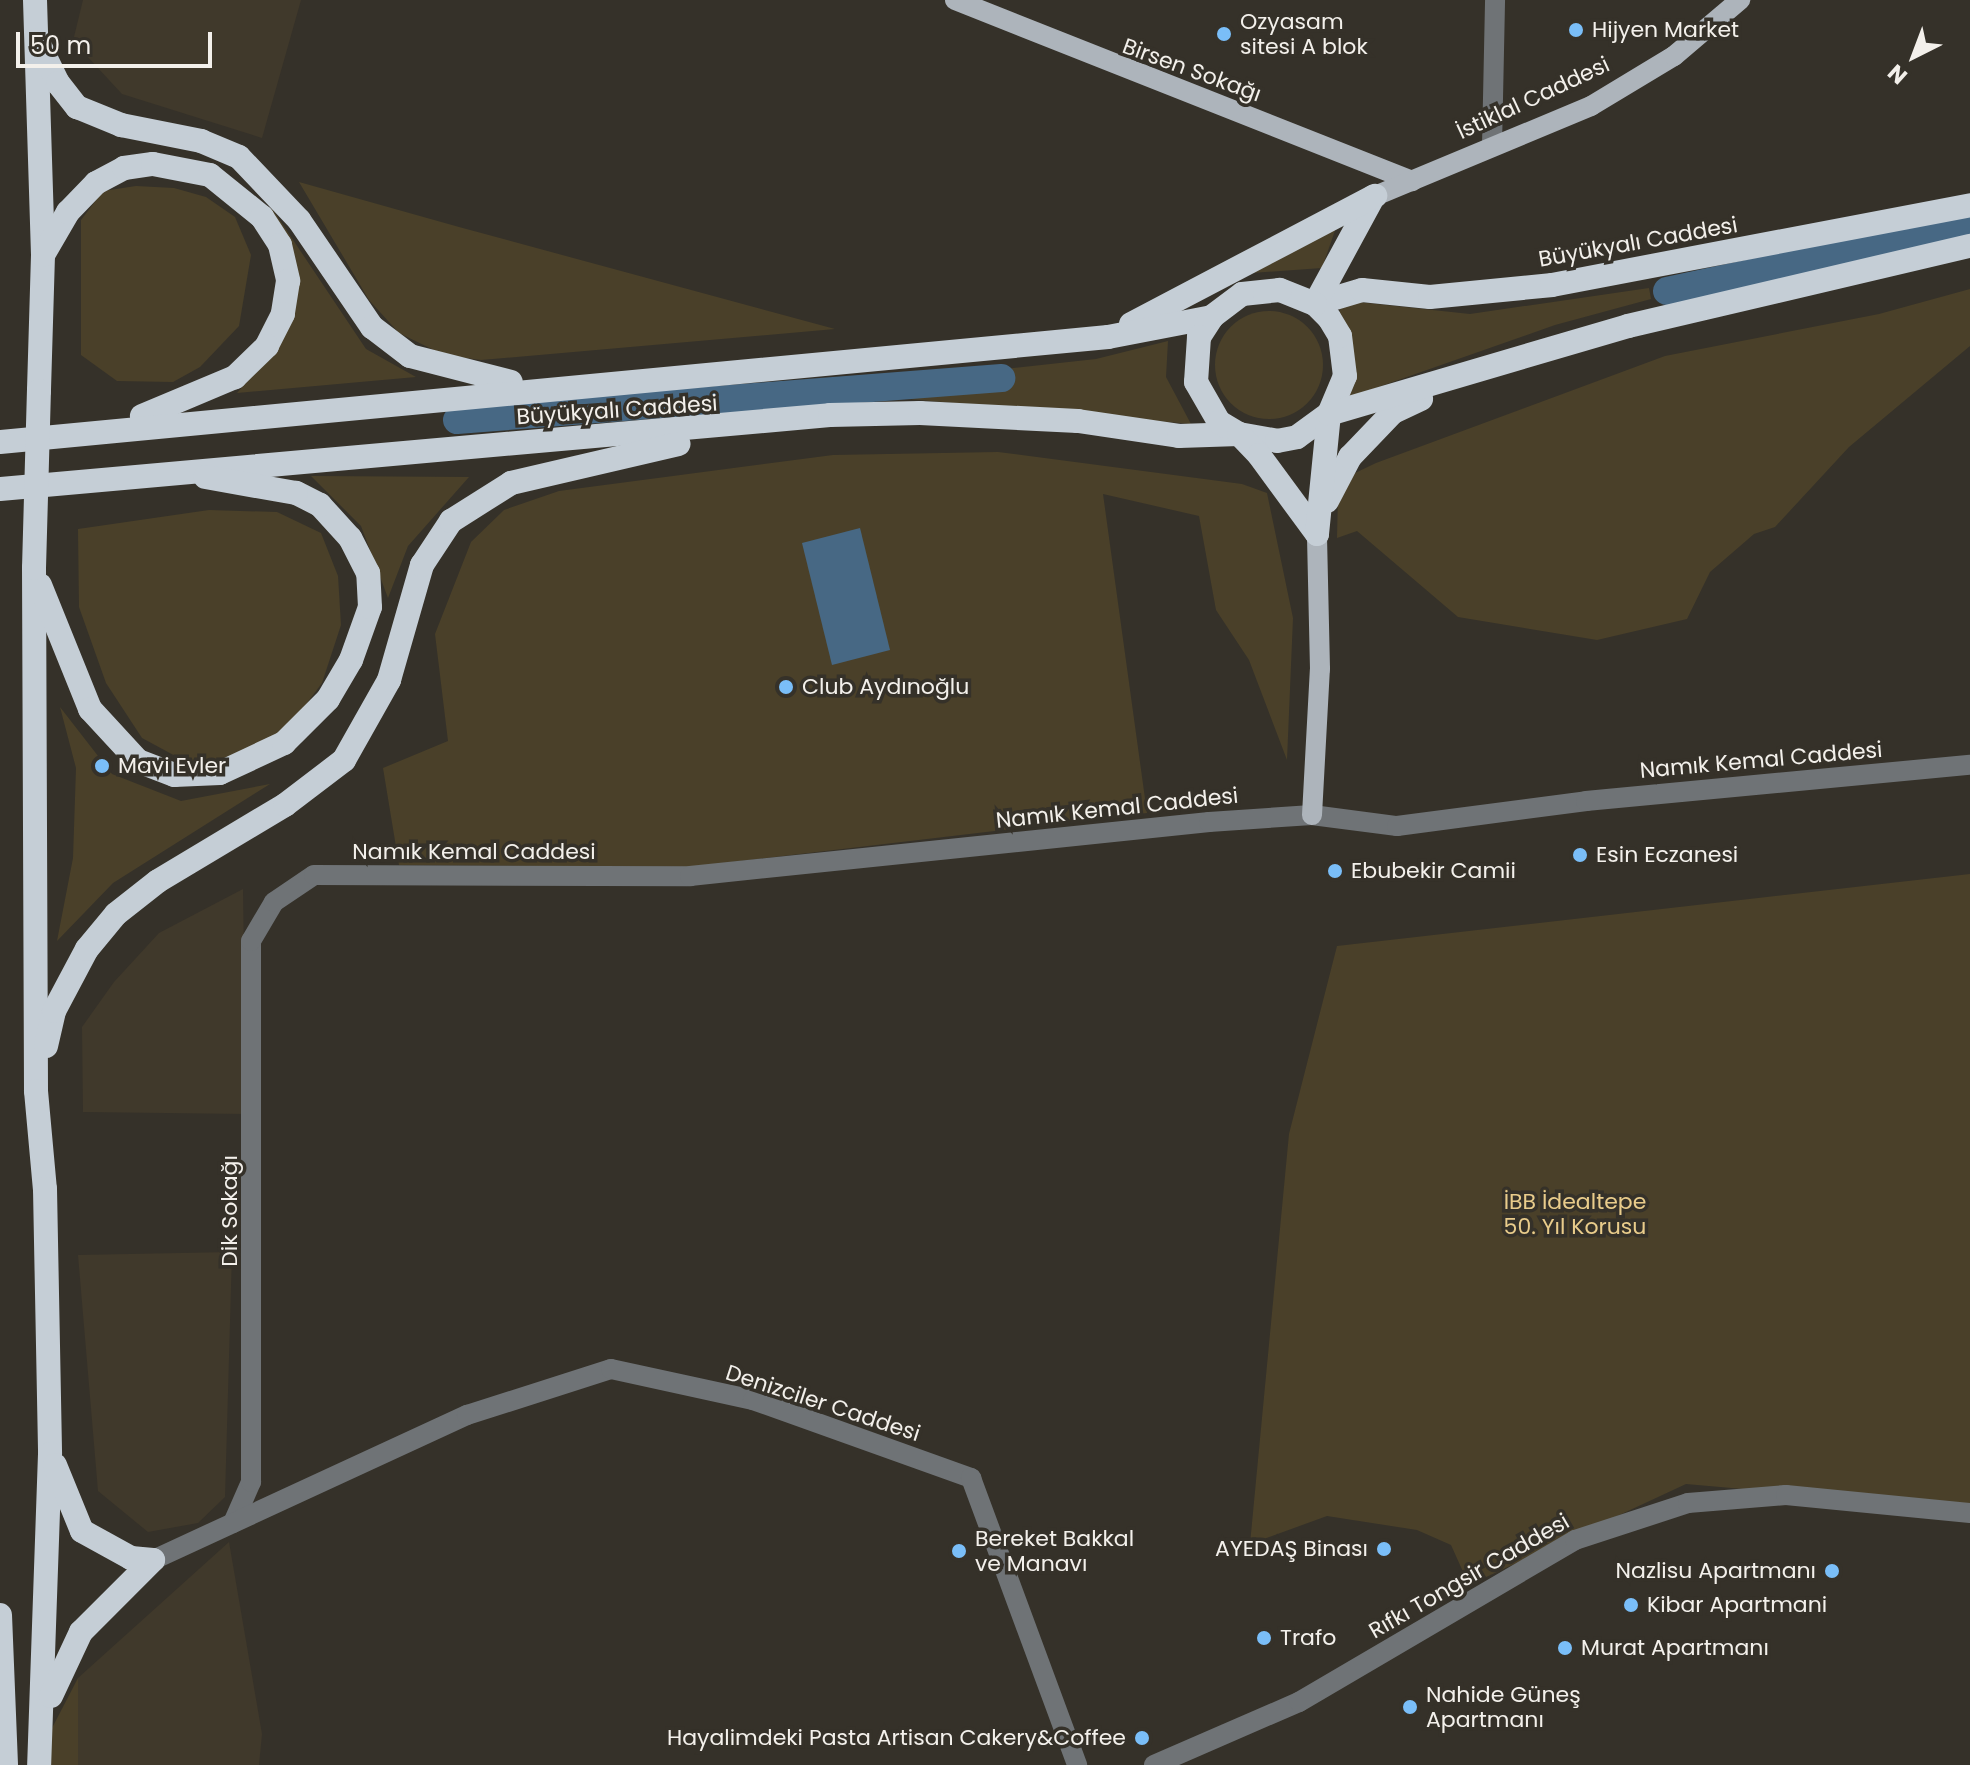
<!DOCTYPE html>
<meta charset="utf-8">
<style>
body{margin:0}
#map{position:relative;width:1970px;height:1765px;overflow:hidden;background:#353129;font-family:Poppins,sans-serif}
div>[style]{position:absolute}
.built>*{inset:0;background:#40392b}
.green>*{inset:0;background:#4a4029}
.round{border-radius:50%}
.water>*{inset:0;background:#476884}
.canal>*{height:28px;margin:-14px;padding:0 14px;transform-origin:14px;border-radius:14px;background:#476884}
.minor>*{height:20px;margin:-10px;padding:0 10px;transform-origin:10px;border-radius:10px;background:#6f7376}
.major>*{height:20px;margin:-10px;padding:0 10px;transform-origin:10px;border-radius:10px;background:#adb4bb}
.highway>*{height:24px;margin:-12px;padding:0 12px;transform-origin:12px;border-radius:12px;background:#c5ced6}
.highway-bridge>*{height:24px;margin:-12px;padding:0 12px;transform-origin:12px;border-radius:12px;background:#c5ced6}
.dots>*{width:22px;height:22px;translate:-50% -50%;box-sizing:border-box;border:4px solid #353129;border-radius:50%}
span{translate:-50% -50%;white-space:nowrap;text-align:center;line-height:1.15;-webkit-text-stroke:7px #353129;paint-order:stroke}
.poi-label{font-size:22px;color:#f3f0eb}
.left{translate:0 -50%;text-align:left}
.right{translate:-100% -50%;text-align:right}
.street-label{font-size:22px;color:#f3f0eb}
.park-label{font-size:22px;color:#e9cc8b}
.north{position:absolute;left:1874px;top:16px;width:80px;height:80px;-webkit-text-stroke:6px #353129;paint-order:stroke;rotate:222deg;font-size:22px;font-weight:700;line-height:32px;text-align:center;color:#f3f0eb}
.north::after{content:'';display:block;margin:auto;width:28px;height:36px;background:#f3f0eb;clip-path:polygon(50% 0,100% 100%,50% 72%,0 100%)}
.scale{position:absolute;left:16px;top:32px;width:196px;height:36px;box-sizing:border-box;border:4px solid #f3f0eb;border-top:0;padding-left:10px;font-size:24px;line-height:28px;white-space:nowrap;color:#f3f0eb;-webkit-text-stroke:6px #353129;paint-order:stroke}
</style>
<div id="map">
<div class="built">
<div style="clip-path:polygon(83px 0,301px 0,262px 138px,122px 94px,73px 41px)"></div>
<div style="clip-path:polygon(243px 889px,246px 1114px,83px 1112px,82px 1027px,114px 982px,159px 933px)"></div>
<div style="clip-path:polygon(232px 1252px,225px 1497px,198px 1523px,148px 1532px,98px 1491px,78px 1255px)"></div>
<div style="clip-path:polygon(229px 1542px,262px 1734px,259px 1765px,78px 1765px,78px 1678px)"></div>
</div>
<div class="green">
<div style="clip-path:polygon(299px 182px,459px 227px,835px 329px,481px 360px,444px 355px,399px 333px,369px 300px)"></div>
<div style="clip-path:polygon(136px 186px,174px 188px,206px 197px,235px 217px,251px 255px,239px 326px,200px 367px,173px 382px,117px 381px,81px 355px,81px 220px,103px 191px)"></div>
<div style="clip-path:polygon(271px 207px,366px 349px,416px 377px,237px 393px,279px 344px,276px 225px)"></div>
<div style="clip-path:polygon(1338px 222px,1322px 268px,1252px 273px)"></div>
<div style="clip-path:polygon(1649px 288px,1651px 299px,1555px 325px,1347px 398px,1339px 300px,1470px 314px)"></div>
<div style="clip-path:polygon(1970px 289px,1970px 346px,1849px 447px,1775px 527px,1754px 534px,1710px 572px,1687px 619px,1597px 640px,1458px 617px,1357px 531px,1337px 538px,1338px 496px,1355px 473px,1376px 463px,1665px 356px,1879px 314px)"></div>
<div class="round" style="left:1215px;top:311px;width:108px;height:108px"></div>
<div style="clip-path:polygon(1168px 341px,1166px 377px,1191px 424px,853px 394px,846px 386px,1096px 359px)"></div>
<div style="clip-path:polygon(998px 452px,1242px 484px,1267px 493px,1293px 618px,1287px 760px,1249px 660px,1216px 610px,1199px 516px,1103px 494px,1147px 813px,689px 867px,399px 865px,383px 768px,448px 741px,435px 634px,471px 542px,504px 510px,559px 491px,833px 455px)"></div>
<div style="clip-path:polygon(311px 476px,469px 477px,408px 546px,388px 598px,361px 526px)"></div>
<div style="clip-path:polygon(209px 510px,277px 512px,321px 533px,338px 576px,341px 625px,322px 683px,284px 734px,243px 760px,192px 765px,142px 738px,106px 683px,79px 607px,78px 529px)"></div>
<div style="clip-path:polygon(60px 707px,112px 774px,181px 801px,270px 784px,113px 883px,57px 941px,73px 858px,76px 768px)"></div>
<div style="clip-path:polygon(1970px 874px,1970px 1509px,1686px 1484px,1469px 1585px,1451px 1545px,1417px 1530px,1327px 1516px,1250px 1544px,1289px 1134px,1337px 946px)"></div>
<div style="clip-path:polygon(78px 1678px,78px 1765px,51px 1765px,51px 1730px)"></div>
</div>
<div class="water">
<div style="clip-path:polygon(860px 528px,890px 650px,832px 665px,802px 543px)"></div>
</div>
<div class="canal">
<div style="left:1667px;top:291px;width:310px;rotate:-12.1deg"></div>
<div style="left:457px;top:420px;width:546px;rotate:-4.41deg"></div>
</div>
<div class="minor">
<div style="left:1492px;top:146px;width:146px;rotate:-88.8deg"></div>
<div style="left:233px;top:1523px;width:45px;rotate:-66.3deg"></div>
<div style="left:251px;top:1482px;width:541px;rotate:-90deg"></div>
<div style="left:251px;top:941px;width:45px;rotate:-59.5deg"></div>
<div style="left:274px;top:902px;width:48px;rotate:-34deg"></div>
<div style="left:314px;top:875px;width:376px;rotate:0.2deg"></div>
<div style="left:690px;top:876px;width:522px;rotate:-5.94deg"></div>
<div style="left:1209px;top:822px;width:103px;rotate:-3.9deg"></div>
<div style="left:1312px;top:815px;width:86px;rotate:7.4deg"></div>
<div style="left:1397px;top:826px;width:191px;rotate:-7.5deg"></div>
<div style="left:1586px;top:801px;width:386px;rotate:-5.4deg"></div>
<div style="left:153px;top:1560px;width:346px;rotate:-24.8deg"></div>
<div style="left:467px;top:1415px;width:151px;rotate:-17.7deg"></div>
<div style="left:611px;top:1369px;width:145px;rotate:12.3deg"></div>
<div style="left:753px;top:1400px;width:232px;rotate:19.7deg"></div>
<div style="left:971px;top:1478px;width:306px;rotate:69.7deg"></div>
<div style="left:1154px;top:1765px;width:158px;rotate:-23.5deg"></div>
<div style="left:1299px;top:1702px;width:320px;rotate:-30.4deg"></div>
<div style="left:1575px;top:1540px;width:119px;rotate:-18.1deg"></div>
<div style="left:1688px;top:1503px;width:98px;rotate:-4.7deg"></div>
<div style="left:1786px;top:1495px;width:185px;rotate:5.6deg"></div>
</div>
<div class="major">
<div style="left:955px;top:0;width:492px;rotate:21.6deg"></div>
<div style="left:1375px;top:196px;width:234px;rotate:-22.6deg"></div>
<div style="left:1591px;top:106px;width:97px;rotate:-31.1deg"></div>
<div style="left:1674px;top:56px;width:87px;rotate:-40.3deg"></div>
<div style="left:1312px;top:815px;width:146px;rotate:-86.9deg"></div>
<div style="left:1320px;top:669px;width:135px;rotate:-91.3deg"></div>
</div>
<div class="highway">
<div style="left:35px;top:0;width:255px;rotate:88.2deg"></div>
<div style="left:43px;top:255px;width:136px;rotate:91.7deg"></div>
<div style="left:37px;top:40px;width:48px;rotate:64deg"></div>
<div style="left:58px;top:83px;width:31px;rotate:52deg"></div>
<div style="left:77px;top:107px;width:48px;rotate:22.2deg"></div>
<div style="left:121px;top:125px;width:82px;rotate:11.3deg"></div>
<div style="left:201px;top:141px;width:41px;rotate:22.8deg"></div>
<div style="left:239px;top:157px;width:87px;rotate:46.4deg"></div>
<div style="left:299px;top:220px;width:130px;rotate:55.7deg"></div>
<div style="left:372px;top:327px;width:48px;rotate:37.3deg"></div>
<div style="left:410px;top:356px;width:104px;rotate:14.4deg"></div>
<div style="left:43px;top:255px;width:50px;rotate:-59.8deg"></div>
<div style="left:68px;top:212px;width:40px;rotate:-46deg"></div>
<div style="left:96px;top:183px;width:32px;rotate:-28deg"></div>
<div style="left:124px;top:168px;width:29px;rotate:-8deg"></div>
<div style="left:153px;top:164px;width:58px;rotate:10.9deg"></div>
<div style="left:210px;top:175px;width:67px;rotate:38.9deg"></div>
<div style="left:262px;top:217px;width:33px;rotate:57deg"></div>
<div style="left:280px;top:245px;width:37px;rotate:77deg"></div>
<div style="left:288px;top:281px;width:33px;rotate:99deg"></div>
<div style="left:283px;top:314px;width:36px;rotate:117deg"></div>
<div style="left:267px;top:346px;width:45px;rotate:135.9deg"></div>
<div style="left:235px;top:377px;width:101px;rotate:157.2deg"></div>
<div style="left:1315px;top:304px;width:49px;rotate:-16.6deg"></div>
<div style="left:1362px;top:290px;width:68px;rotate:5.9deg"></div>
<div style="left:1430px;top:297px;width:123px;rotate:-5.6deg"></div>
<div style="left:1552px;top:285px;width:426px;rotate:-10.8deg"></div>
<div style="left:1315px;top:304px;width:122px;rotate:-61.5deg"></div>
<div style="left:1131px;top:324px;width:276px;rotate:-27.7deg"></div>
<div style="left:0;top:442px;width:1113px;rotate:-5.41deg"></div>
<div style="left:1108px;top:337px;width:106px;rotate:-10.9deg"></div>
<div style="left:0;top:489px;width:833px;rotate:-5.09deg"></div>
<div style="left:830px;top:415px;width:90px;rotate:-1.3deg"></div>
<div style="left:920px;top:413px;width:158px;rotate:2.9deg"></div>
<div style="left:1078px;top:421px;width:102px;rotate:8.4deg"></div>
<div style="left:1179px;top:436px;width:60px;rotate:-1.9deg"></div>
<div style="left:1239px;top:434px;width:39px;rotate:10deg"></div>
<div style="left:1277px;top:441px;width:20px;rotate:-11deg"></div>
<div style="left:1297px;top:437px;width:39px;rotate:-36deg"></div>
<div style="left:1329px;top:414px;width:41px;rotate:-67.2deg"></div>
<div style="left:1345px;top:376px;width:40px;rotate:-97.1deg"></div>
<div style="left:1340px;top:336px;width:21px;rotate:-121deg"></div>
<div style="left:1329px;top:318px;width:20px;rotate:-135deg"></div>
<div style="left:1315px;top:304px;width:38px;rotate:-158deg"></div>
<div style="left:1280px;top:290px;width:38px;rotate:174deg"></div>
<div style="left:1242px;top:294px;width:38px;rotate:143deg"></div>
<div style="left:1212px;top:317px;width:24px;rotate:123deg"></div>
<div style="left:1199px;top:337px;width:45px;rotate:93.8deg"></div>
<div style="left:1196px;top:382px;width:46px;rotate:60.1deg"></div>
<div style="left:1219px;top:422px;width:23px;rotate:31deg"></div>
<div style="left:1239px;top:434px;width:29px;rotate:46deg"></div>
<div style="left:1259px;top:455px;width:98px;rotate:53.7deg"></div>
<div style="left:1327px;top:501px;width:50px;rotate:-62.4deg"></div>
<div style="left:1350px;top:457px;width:62px;rotate:-46.3deg"></div>
<div style="left:1393px;top:412px;width:31px;rotate:-25deg"></div>
<div style="left:1317px;top:534px;width:121px;rotate:-84.3deg"></div>
<div style="left:1329px;top:414px;width:312px;rotate:-16.4deg"></div>
<div style="left:1628px;top:326px;width:351px;rotate:-13.2deg"></div>
<div style="left:34px;top:568px;width:523px;rotate:89.78deg"></div>
<div style="left:36px;top:1091px;width:98px;rotate:84.8deg"></div>
<div style="left:45px;top:1189px;width:265px;rotate:88.9deg"></div>
<div style="left:50px;top:1454px;width:311px;rotate:92deg"></div>
<div style="left:40px;top:585px;width:134px;rotate:68deg"></div>
<div style="left:90px;top:709px;width:71px;rotate:47.3deg"></div>
<div style="left:138px;top:761px;width:39px;rotate:21deg"></div>
<div style="left:174px;top:775px;width:46px;rotate:-2.5deg"></div>
<div style="left:220px;top:773px;width:71px;rotate:-25.1deg"></div>
<div style="left:284px;top:743px;width:62px;rotate:-45deg"></div>
<div style="left:328px;top:699px;width:45px;rotate:-59.5deg"></div>
<div style="left:351px;top:660px;width:56px;rotate:-70.3deg"></div>
<div style="left:370px;top:607px;width:34px;rotate:-93deg"></div>
<div style="left:368px;top:573px;width:39px;rotate:-117deg"></div>
<div style="left:350px;top:538px;width:45px;rotate:-132.3deg"></div>
<div style="left:320px;top:505px;width:27px;rotate:-153deg"></div>
<div style="left:296px;top:493px;width:92px;rotate:-170deg"></div>
<div style="left:46px;top:1046px;width:36px;rotate:-77deg"></div>
<div style="left:54px;top:1011px;width:70px;rotate:-62deg"></div>
<div style="left:87px;top:949px;width:45px;rotate:-50.4deg"></div>
<div style="left:116px;top:914px;width:53px;rotate:-38.2deg"></div>
<div style="left:158px;top:881px;width:148px;rotate:-30.9deg"></div>
<div style="left:285px;top:805px;width:74px;rotate:-37.3deg"></div>
<div style="left:344px;top:760px;width:92px;rotate:-60.6deg"></div>
<div style="left:389px;top:680px;width:120px;rotate:-74deg"></div>
<div style="left:422px;top:565px;width:53px;rotate:-56.6deg"></div>
<div style="left:451px;top:521px;width:71px;rotate:-32.3deg"></div>
<div style="left:511px;top:483px;width:172px;rotate:-13.1deg"></div>
<div style="left:55px;top:1465px;width:71px;rotate:67.8deg"></div>
<div style="left:82px;top:1531px;width:56px;rotate:28.9deg"></div>
<div style="left:131px;top:1558px;width:22px;rotate:5deg"></div>
<div style="left:0;top:1615px;width:150px;rotate:87.7deg"></div>
<div style="left:51px;top:1696px;width:71px;rotate:-64.9deg"></div>
<div style="left:81px;top:1632px;width:102px;rotate:-45deg"></div>
</div>
<div class="highway-bridge">
<div style="left:34px;top:568px;width:177px;rotate:-88.4deg"></div>
</div>
<div class="dots">
<div style="left:1576px;top:30px;background:#7abef8"></div>
<div style="left:1224px;top:34px;background:#7abef8"></div>
<div style="left:786px;top:687px;background:#7abef8"></div>
<div style="left:102px;top:766px;background:#7abef8"></div>
<div style="left:1580px;top:855px;background:#7abef8"></div>
<div style="left:1335px;top:871px;background:#7abef8"></div>
<div style="left:1384px;top:1549px;background:#7abef8"></div>
<div style="left:959px;top:1551px;background:#7abef8"></div>
<div style="left:1832px;top:1571px;background:#7abef8"></div>
<div style="left:1631px;top:1605px;background:#7abef8"></div>
<div style="left:1264px;top:1638px;background:#7abef8"></div>
<div style="left:1565px;top:1648px;background:#7abef8"></div>
<div style="left:1410px;top:1707px;background:#7abef8"></div>
<div style="left:1142px;top:1738px;background:#7abef8"></div>
</div>
<div class="poi-label">
<span class="left" style="left:1240px;top:34px">Ozyasam<br>sitesi A blok</span>
<span class="left" style="left:1592px;top:30px">Hijyen Market</span>
<span class="left" style="left:802px;top:687px">Club Aydınoğlu</span>
<span class="left" style="left:118px;top:766px">Mavi Evler</span>
<span class="left" style="left:1596px;top:855px">Esin Eczanesi</span>
<span class="left" style="left:1351px;top:871px">Ebubekir Camii</span>
<span class="left" style="left:975px;top:1551px">Bereket Bakkal<br>ve Manavı</span>
<span class="right" style="left:1368px;top:1549px">AYEDAŞ Binası</span>
<span class="right" style="left:1816px;top:1571px">Nazlisu Apartmanı</span>
<span class="left" style="left:1647px;top:1605px">Kibar Apartmani</span>
<span class="left" style="left:1280px;top:1638px">Trafo</span>
<span class="left" style="left:1581px;top:1648px">Murat Apartmanı</span>
<span class="left" style="left:1426px;top:1707px">Nahide Güneş<br>Apartmanı</span>
<span class="right" style="left:1126px;top:1738px">Hayalimdeki Pasta Artisan Cakery&amp;Coffee</span>
</div>
<div class="street-label">
<span style="left:1192px;top:70px;rotate:20deg">Birsen Sokağı</span>
<span style="left:1533px;top:98px;rotate:-25deg">İstiklal Caddesi</span>
<span style="left:1638px;top:242px;rotate:-10deg">Büyükyalı Caddesi</span>
<span style="left:617px;top:410px;rotate:-4deg">Büyükyalı Caddesi</span>
<span style="left:1761px;top:760px;rotate:-5deg">Namık Kemal Caddesi</span>
<span style="left:1117px;top:808px;rotate:-6deg">Namık Kemal Caddesi</span>
<span style="left:474px;top:852px">Namık Kemal Caddesi</span>
<span style="left:230px;top:1211px;rotate:-90deg">Dik Sokağı</span>
<span style="left:823px;top:1403px;rotate:18deg">Denizciler Caddesi</span>
<span style="left:1469px;top:1576px;rotate:-30deg">Rıfkı Tongsir Caddesi</span>
</div>
<div class="park-label">
<span style="left:1575px;top:1214px">İBB İdealtepe<br>50. Yıl Korusu</span>
</div>
<div class="north">N</div>
<div class="scale">50 m</div>
</div>
